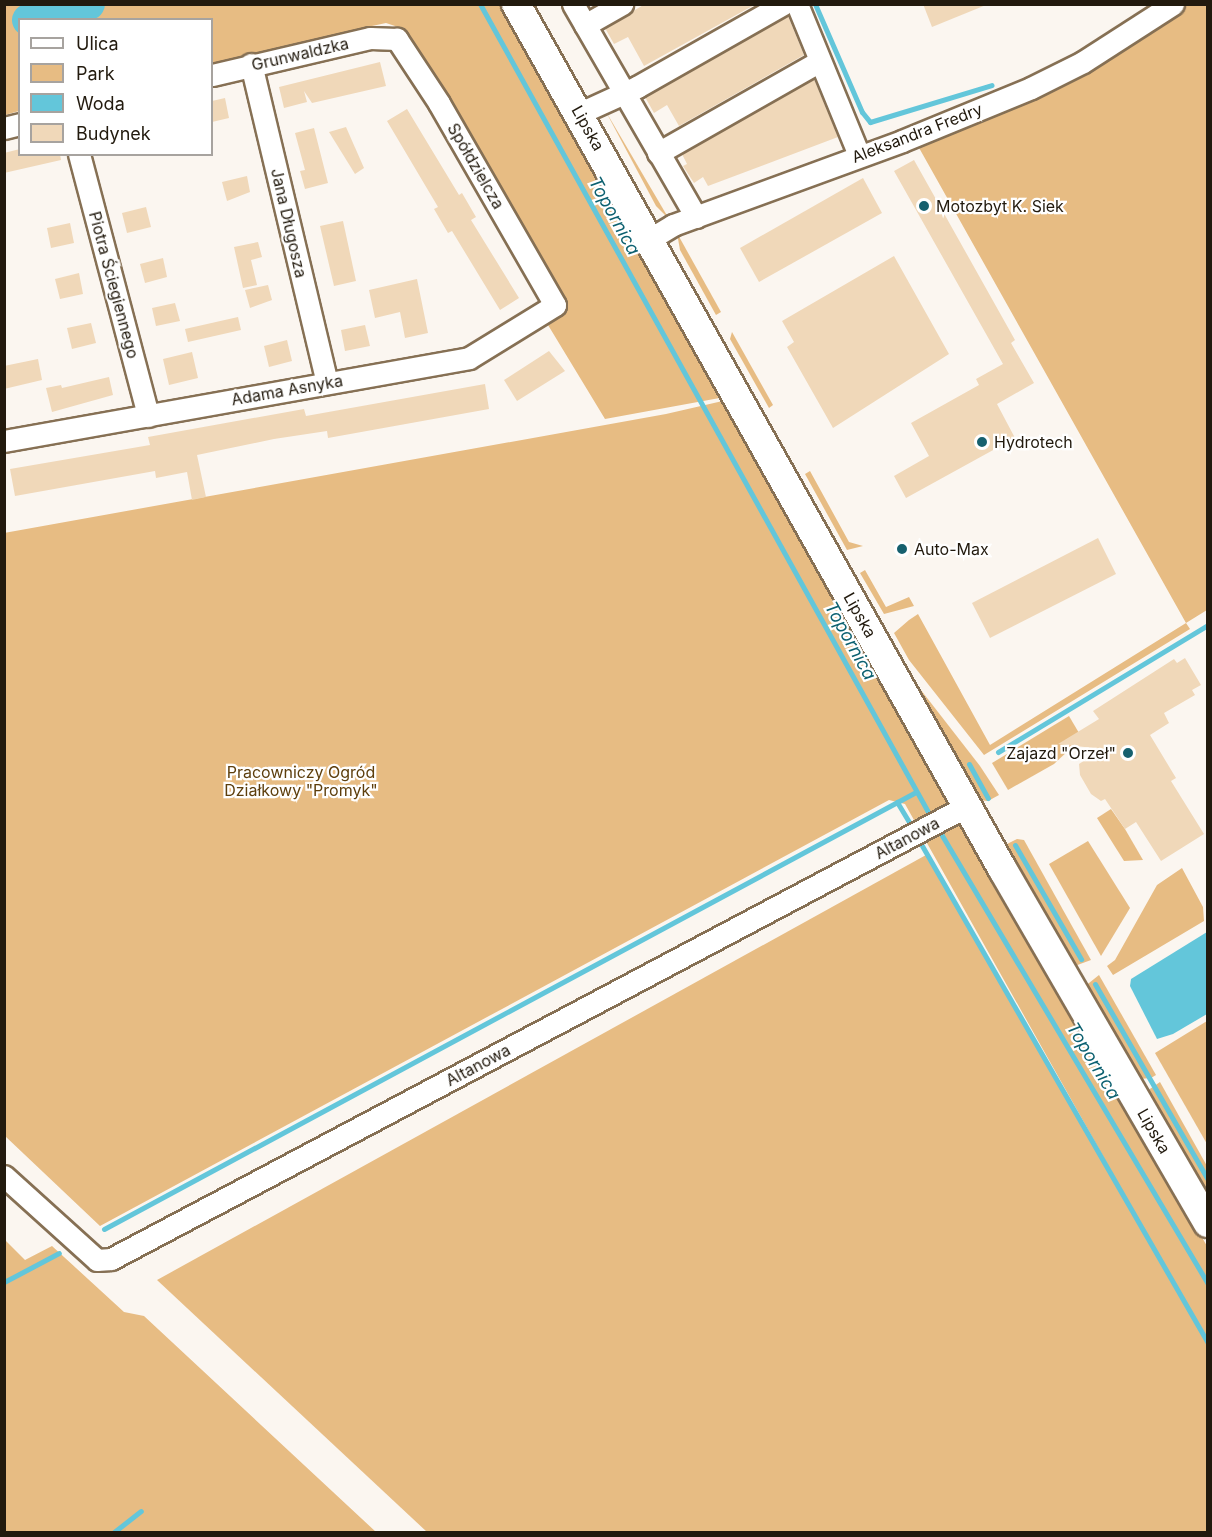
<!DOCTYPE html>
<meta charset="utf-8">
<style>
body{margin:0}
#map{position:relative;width:1212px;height:1537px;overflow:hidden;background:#fbf6f0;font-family:Inter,sans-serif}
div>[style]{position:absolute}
.green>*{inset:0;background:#e7bc83}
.water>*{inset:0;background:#63c6da}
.stream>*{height:5px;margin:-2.5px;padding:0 2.5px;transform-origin:2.5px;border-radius:2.5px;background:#63c6da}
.river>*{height:32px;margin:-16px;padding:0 16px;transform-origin:16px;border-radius:16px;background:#63c6da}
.building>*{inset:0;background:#f0d8b9}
.roads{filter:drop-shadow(2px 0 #867054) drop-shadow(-2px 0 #867054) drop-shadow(0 2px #867054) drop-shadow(0 -2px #867054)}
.minor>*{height:21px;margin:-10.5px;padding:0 10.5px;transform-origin:10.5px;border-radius:10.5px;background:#fff}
.secondary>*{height:28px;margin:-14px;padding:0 14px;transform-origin:14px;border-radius:14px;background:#fff}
.dots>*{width:16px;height:16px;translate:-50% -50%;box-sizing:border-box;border:3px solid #fff;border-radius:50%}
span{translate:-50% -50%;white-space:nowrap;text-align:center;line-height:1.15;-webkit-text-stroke:4.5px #fff;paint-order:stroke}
.street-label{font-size:16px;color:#221a0e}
.poi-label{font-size:16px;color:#221a0e}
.left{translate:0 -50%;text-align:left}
.right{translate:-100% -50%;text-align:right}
.park-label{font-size:16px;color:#5d3e0c}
.water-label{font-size:18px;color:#0d6170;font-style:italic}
.frame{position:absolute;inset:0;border:6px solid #221a0e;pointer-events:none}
.legend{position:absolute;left:18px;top:18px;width:195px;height:138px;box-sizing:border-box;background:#fff;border:2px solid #a7a39f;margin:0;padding:8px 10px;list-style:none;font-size:18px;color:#221a0e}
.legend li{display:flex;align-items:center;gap:12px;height:30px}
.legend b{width:30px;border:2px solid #a7a39f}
</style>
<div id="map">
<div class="green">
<div style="clip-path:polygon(4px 5px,505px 5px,725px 397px,605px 419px,548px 325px,567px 311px,404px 29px,386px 23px,372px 26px,212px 64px,212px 20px,20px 20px,19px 111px,5px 115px)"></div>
<div style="clip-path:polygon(1187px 5px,1207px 5px,1207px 610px,1186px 623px,1190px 629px,984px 755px,909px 660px,894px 633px,909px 620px,918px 614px,990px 745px,1186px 623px,918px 146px,1100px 63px)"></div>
<div style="clip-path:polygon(605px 110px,669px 219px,656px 206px)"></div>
<div style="clip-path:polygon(677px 233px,721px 312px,716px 315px,680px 250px)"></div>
<div style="clip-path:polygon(732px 332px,773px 405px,769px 408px,730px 339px)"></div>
<div style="clip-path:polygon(727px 400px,997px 884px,1207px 1246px,1207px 1341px,905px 804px,889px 800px,100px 1226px,5px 1136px,4px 533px,666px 414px)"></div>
<div style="clip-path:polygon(810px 471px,849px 542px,863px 546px,847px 550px,805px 474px)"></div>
<div style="clip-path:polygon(865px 570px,886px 607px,909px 597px,914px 606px,884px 614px,860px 573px)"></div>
<div style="clip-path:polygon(903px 667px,980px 766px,999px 795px,988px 801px,978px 800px)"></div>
<div style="clip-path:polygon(1069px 716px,1079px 733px,1070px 749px,1054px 764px,1008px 790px,992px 763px)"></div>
<div style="clip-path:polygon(1111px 809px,1125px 829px,1143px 860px,1124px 861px,1097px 818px)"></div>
<div style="clip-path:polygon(1017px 839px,1024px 840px,1091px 960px,1072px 967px,1003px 846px)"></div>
<div style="clip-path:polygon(1088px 841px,1130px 908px,1101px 956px,1049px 864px)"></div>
<div style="clip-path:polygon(926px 855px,1207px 1344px,1207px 1532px,427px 1532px,157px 1280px)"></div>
<div style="clip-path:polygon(1182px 868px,1203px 907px,1204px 921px,1113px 975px,1107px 966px,1115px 960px,1157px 885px)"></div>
<div style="clip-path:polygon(1099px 975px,1156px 1075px,1151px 1078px,1139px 1079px,1084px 987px)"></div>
<div style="clip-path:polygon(1207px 1021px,1207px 1144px,1155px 1053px)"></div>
<div style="clip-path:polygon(1160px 1082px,1207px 1166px,1207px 1200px,1147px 1091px)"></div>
<div style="clip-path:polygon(5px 1240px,25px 1260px,52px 1246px,124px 1312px,144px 1316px,376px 1532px,5px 1532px)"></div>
</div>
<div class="water">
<div style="clip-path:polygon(1207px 932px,1207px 1014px,1173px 1034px,1157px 1039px,1130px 986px,1131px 979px)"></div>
</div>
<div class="stream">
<div style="left:480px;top:4px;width:932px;rotate:60.99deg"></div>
<div style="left:815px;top:4px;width:118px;rotate:66.5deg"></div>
<div style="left:862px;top:112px;width:13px;rotate:51deg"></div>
<div style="left:870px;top:122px;width:127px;rotate:-16.9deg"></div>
<div style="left:998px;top:752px;width:245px;rotate:-31.2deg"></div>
<div style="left:969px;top:764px;width:39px;rotate:61deg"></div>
<div style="left:897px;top:802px;width:31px;rotate:59deg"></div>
<div style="left:937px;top:827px;width:531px;rotate:59.33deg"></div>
<div style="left:917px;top:837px;width:584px;rotate:60.1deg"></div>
<div style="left:1015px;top:845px;width:132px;rotate:59.9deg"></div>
<div style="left:1095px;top:984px;width:226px;rotate:60deg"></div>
<div style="left:104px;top:1229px;width:922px;rotate:-28.29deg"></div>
<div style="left:4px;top:1282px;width:62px;rotate:-27.8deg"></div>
<div style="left:114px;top:1532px;width:34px;rotate:-38deg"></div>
</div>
<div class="river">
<div style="left:28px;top:20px;width:63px;rotate:-14.7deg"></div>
</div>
<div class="building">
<div style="clip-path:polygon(645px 4px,756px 4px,644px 66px,628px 37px,614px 44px,605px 28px)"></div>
<div style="clip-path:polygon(923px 4px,986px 4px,986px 5px,932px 27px)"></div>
<div style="clip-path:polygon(788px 16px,804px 55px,679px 126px,667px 105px,654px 113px,645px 97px)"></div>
<div style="clip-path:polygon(380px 62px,386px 86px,312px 103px,304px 91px,307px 102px,284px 108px,279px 87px)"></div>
<div style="clip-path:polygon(814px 79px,838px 137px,708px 186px,703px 177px,694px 183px,683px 166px,687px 164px,682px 154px)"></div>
<div style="clip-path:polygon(225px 98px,229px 118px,212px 122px,212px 101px)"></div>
<div style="clip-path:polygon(407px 109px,459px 195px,462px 193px,476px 217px,471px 220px,519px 298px,500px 310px,452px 231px,448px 233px,434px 209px,438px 207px,387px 121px)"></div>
<div style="clip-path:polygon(346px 127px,364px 168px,355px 174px,329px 132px)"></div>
<div style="clip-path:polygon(314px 128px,328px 183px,305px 189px,300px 171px,305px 170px,295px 133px)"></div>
<div style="clip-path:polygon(20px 149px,20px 154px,60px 154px,61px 160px,4px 173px,4px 153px)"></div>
<div style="clip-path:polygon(914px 160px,1015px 340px,1011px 343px,1034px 383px,997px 404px,1015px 438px,906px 498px,894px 476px,929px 456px,911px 423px,979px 385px,976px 379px,1003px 364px,894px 171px)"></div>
<div style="clip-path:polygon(247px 176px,250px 192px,227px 201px,222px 182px)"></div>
<div style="clip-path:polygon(863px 178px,882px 213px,759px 282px,740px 248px)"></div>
<div style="clip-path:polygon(146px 207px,151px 227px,127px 233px,122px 213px)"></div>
<div style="clip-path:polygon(343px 221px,356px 281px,334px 286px,320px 226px)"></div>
<div style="clip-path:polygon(70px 223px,74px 243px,51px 248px,47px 228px)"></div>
<div style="clip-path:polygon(258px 242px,262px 257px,251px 260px,257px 285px,243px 288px,234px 247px)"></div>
<div style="clip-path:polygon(894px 256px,949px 354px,833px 428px,787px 347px,794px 342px,782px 321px)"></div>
<div style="clip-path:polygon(163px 258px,167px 277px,145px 283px,140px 264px)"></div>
<div style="clip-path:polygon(79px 273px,83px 294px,60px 299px,55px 279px)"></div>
<div style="clip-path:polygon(417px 279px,428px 333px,405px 338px,400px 312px,375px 318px,369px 290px)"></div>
<div style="clip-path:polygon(268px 285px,272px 300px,250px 308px,245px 290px)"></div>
<div style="clip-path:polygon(175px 303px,180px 321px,156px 326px,152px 308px)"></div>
<div style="clip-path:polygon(238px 317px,241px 330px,188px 342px,185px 329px)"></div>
<div style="clip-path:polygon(91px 323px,96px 343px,72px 349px,67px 328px)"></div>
<div style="clip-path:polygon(365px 325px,370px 346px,345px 351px,341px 330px)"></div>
<div style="clip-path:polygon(287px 340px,292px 361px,269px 367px,264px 346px)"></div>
<div style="clip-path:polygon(549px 351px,565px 371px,517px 401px,504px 380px)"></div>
<div style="clip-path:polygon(192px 352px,198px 378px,169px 385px,163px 359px)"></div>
<div style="clip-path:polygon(38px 359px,42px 380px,4px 389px,4px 366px)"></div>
<div style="clip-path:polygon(109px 377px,113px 395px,52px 412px,46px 388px,61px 385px,62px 388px)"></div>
<div style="clip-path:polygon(485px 384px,489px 409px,328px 438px,327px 431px,274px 439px,197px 455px,206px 497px,192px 500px,187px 472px,156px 478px,155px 471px,15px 496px,10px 469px,150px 445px,148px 437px,304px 409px,306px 416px)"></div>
<div style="clip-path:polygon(1098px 538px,1116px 574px,990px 638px,972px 603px)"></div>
<div style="clip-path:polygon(1185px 658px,1201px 685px,1192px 690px,1195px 695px,1164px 713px,1169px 723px,1150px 735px,1176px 778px,1171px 781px,1204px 834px,1161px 861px,1136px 822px,1125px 829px,1105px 799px,1101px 801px,1091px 794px,1080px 775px,1079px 764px,1102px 749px,1058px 744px,1099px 719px,1093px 711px,1174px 659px,1177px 663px)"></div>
</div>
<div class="roads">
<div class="minor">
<div style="left:573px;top:4px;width:246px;rotate:60deg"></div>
<div style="left:797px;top:4px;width:163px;rotate:67.7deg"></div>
<div style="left:585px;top:25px;width:43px;rotate:-29.6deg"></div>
<div style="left:251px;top:64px;width:327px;rotate:76.6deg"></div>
<div style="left:580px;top:113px;width:63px;rotate:-24.5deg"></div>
<div style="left:637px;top:87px;width:168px;rotate:-29.6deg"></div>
<div style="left:4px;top:128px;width:16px;rotate:-14deg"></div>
<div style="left:658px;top:153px;width:186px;rotate:-29.6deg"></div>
<div style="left:79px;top:154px;width:271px;rotate:75.2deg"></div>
<div style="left:650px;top:239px;width:27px;rotate:-31deg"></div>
<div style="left:673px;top:225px;width:244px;rotate:-20.1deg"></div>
<div style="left:902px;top:141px;width:139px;rotate:-22.3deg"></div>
<div style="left:1031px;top:88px;width:58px;rotate:-26.6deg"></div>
<div style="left:1083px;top:62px;width:107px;rotate:-32.8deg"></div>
<div style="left:4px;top:441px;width:472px;rotate:-10.1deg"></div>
<div style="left:469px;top:358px;width:101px;rotate:-31.6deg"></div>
<div style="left:555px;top:305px;width:233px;rotate:-119.9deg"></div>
<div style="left:439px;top:103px;width:77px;rotate:-123.3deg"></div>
<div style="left:397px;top:39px;width:27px;rotate:-178deg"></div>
<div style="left:370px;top:38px;width:162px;rotate:166.8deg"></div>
<div style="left:4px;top:1176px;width:125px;rotate:42.1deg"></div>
<div style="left:97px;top:1260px;width:14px;rotate:-4deg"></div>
<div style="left:111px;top:1259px;width:968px;rotate:-27.89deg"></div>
</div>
<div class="secondary">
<div style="left:516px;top:4px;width:994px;rotate:60.65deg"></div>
<div style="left:1003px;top:870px;width:408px;rotate:59.9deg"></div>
</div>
</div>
<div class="dots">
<div style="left:924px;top:206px;background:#16606e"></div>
<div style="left:982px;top:442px;background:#16606e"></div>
<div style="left:902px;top:549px;background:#16606e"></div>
<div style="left:1128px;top:753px;background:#16606e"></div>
</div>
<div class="street-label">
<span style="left:300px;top:54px;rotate:-13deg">Grunwaldzka</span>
<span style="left:588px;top:128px;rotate:61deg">Lipska</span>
<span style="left:917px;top:133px;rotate:-21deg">Aleksandra Fredry</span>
<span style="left:476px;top:166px;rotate:60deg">Spółdzielcza</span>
<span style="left:289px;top:223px;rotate:77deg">Jana Długosza</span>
<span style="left:114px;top:285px;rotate:75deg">Piotra Ściegiennego</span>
<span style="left:287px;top:390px;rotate:-10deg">Adama Asnyka</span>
<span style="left:860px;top:615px;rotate:61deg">Lipska</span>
<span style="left:907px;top:838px;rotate:-28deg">Altanowa</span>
<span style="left:478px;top:1065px;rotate:-28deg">Altanowa</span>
<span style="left:1154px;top:1131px;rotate:60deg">Lipska</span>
</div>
<div class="poi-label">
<span class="left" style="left:936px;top:206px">Motozbyt K. Siek</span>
<span class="left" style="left:994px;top:442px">Hydrotech</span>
<span class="left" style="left:914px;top:549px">Auto-Max</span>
<span class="right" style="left:1116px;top:753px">Zajazd "Orzeł"</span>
</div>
<div class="park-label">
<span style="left:301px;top:781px">Pracowniczy Ogród<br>Działkowy "Promyk"</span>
</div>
<div class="water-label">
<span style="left:614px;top:216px;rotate:61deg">Topornica</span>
<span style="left:850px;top:641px;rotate:61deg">Topornica</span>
<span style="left:1093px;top:1061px;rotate:59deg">Topornica</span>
</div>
<div class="frame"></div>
<ul class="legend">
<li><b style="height:8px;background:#fff"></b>Ulica</li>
<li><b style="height:16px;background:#e7bc83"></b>Park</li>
<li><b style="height:16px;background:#63c6da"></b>Woda</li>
<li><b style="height:16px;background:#f0d8b9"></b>Budynek</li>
</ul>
</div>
